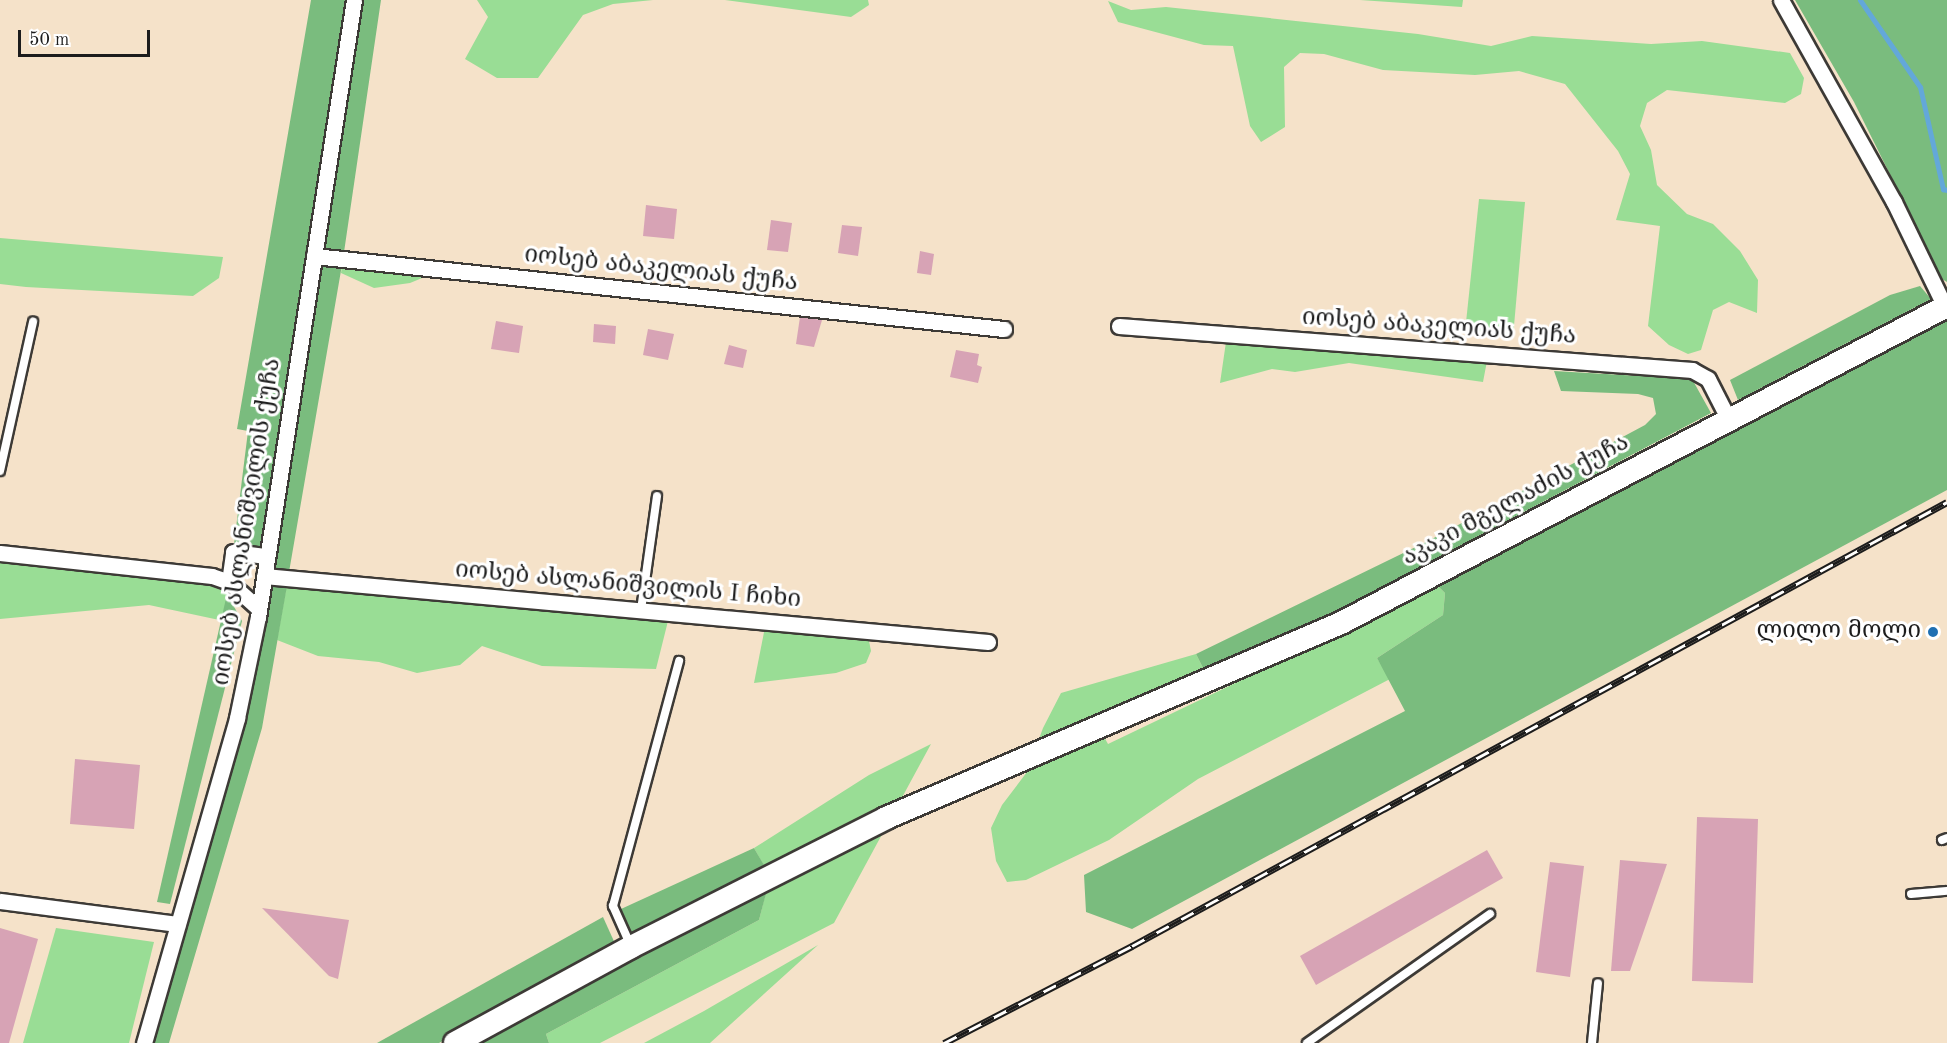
<!DOCTYPE html>
<meta charset="utf-8">
<style>
body{margin:0}
#map{position:relative;width:1947px;height:1043px;overflow:hidden;background:#f5e2c9;font-family:"Old Standard TT","Noto Serif Georgian",serif}
div>[style]{position:absolute}
.green>*{inset:0;background:#99dd95}
.forest>*{inset:0;background:#7abc7e}
.stream>*{height:5px;margin:-2.5px;padding:0 2.5px;transform-origin:2.5px;border-radius:2.5px;background:#63a8d9}
.building>*{inset:0;background:#d7a3b5}
.roads{filter:drop-shadow(2px 0 #3d3a36) drop-shadow(-2px 0 #3d3a36) drop-shadow(0 2px #3d3a36) drop-shadow(0 -2px #3d3a36)}
.lane>*{height:8px;margin:-4px;padding:0 4px;transform-origin:4px;border-radius:4px;background:#fff}
.street>*{height:15px;margin:-7.5px;padding:0 7.5px;transform-origin:7.5px;border-radius:7.5px;background:#fff}
.secondary>*{height:22px;margin:-11px;padding:0 11px;transform-origin:11px;border-radius:11px;background:#fff}
.rail>*{height:7px;margin-top:-3.5px;transform-origin:0;background:repeating-linear-gradient(90deg,#fff 0 14px,#1c1c1c 0 28px);box-sizing:border-box;border-block:2px solid #1c1c1c}
.dots>*{width:16px;height:16px;translate:-50% -50%;box-sizing:border-box;border:3px solid #fff;border-radius:50%}
span{translate:-50% -50%;white-space:nowrap;text-align:center;line-height:1.15;-webkit-text-stroke:6px #fff;paint-order:stroke}
.street-label{font-size:24px;color:#1c1c1c}
.poi-label{font-size:24px;color:#1c1c1c}
.right{translate:-100% -50%;text-align:right}
.scale{position:absolute;left:18px;top:30px;width:132px;height:27px;box-sizing:border-box;border:3px solid #1c1c1c;border-top:0;padding-left:8px;font-size:18px;line-height:21px;white-space:nowrap;color:#1c1c1c;-webkit-text-stroke:4px #fff;paint-order:stroke}
</style>
<div id="map">
<div class="green">
<div style="clip-path:polygon(477px 0,653px 0,613px 4px,583px 15px,538px 78px,497px 78px,465px 59px,488px 17px)"></div>
<div style="clip-path:polygon(725px 0,868px 0,869px 5px,851px 17px)"></div>
<div style="clip-path:polygon(1360px 0,1463px 0,1462px 7px)"></div>
<div style="clip-path:polygon(1108px 1px,1131px 10px,1166px 7px,1418px 34px,1491px 46px,1532px 36px,1651px 44px,1702px 41px,1790px 53px,1804px 78px,1801px 94px,1785px 103px,1667px 90px,1647px 103px,1640px 126px,1651px 150px,1657px 185px,1687px 214px,1713px 224px,1740px 251px,1758px 280px,1757px 313px,1729px 302px,1713px 310px,1701px 350px,1688px 354px,1669px 345px,1648px 326px,1660px 226px,1616px 220px,1630px 174px,1618px 151px,1565px 84px,1519px 71px,1475px 75px,1383px 70px,1324px 54px,1300px 53px,1284px 67px,1285px 127px,1261px 142px,1250px 126px,1233px 46px,1204px 45px,1118px 22px)"></div>
<div style="clip-path:polygon(1479px 199px,1525px 202px,1513px 337px,1465px 332px)"></div>
<div style="clip-path:polygon(0 238px,223px 257px,219px 278px,193px 296px,26px 287px,0 284px)"></div>
<div style="clip-path:polygon(343px 259px,444px 269px,410px 283px,374px 288px,341px 273px)"></div>
<div style="clip-path:polygon(1226px 342px,1487px 361px,1483px 382px,1349px 363px,1295px 372px,1272px 369px,1220px 383px)"></div>
<div style="clip-path:polygon(0 553px,229px 582px,224px 621px,149px 605px,0 619px)"></div>
<div style="clip-path:polygon(288px 578px,670px 613px,656px 669px,542px 666px,482px 646px,460px 665px,417px 673px,379px 662px,318px 656px,277px 640px)"></div>
<div style="clip-path:polygon(1438px 586px,1445px 593px,1443px 615px,1377px 658px,1390px 679px,1198px 779px,1109px 840px,1026px 880px,1007px 882px,996px 861px,991px 828px,1002px 805px,1027px 772px,1043px 728px,1061px 693px,1196px 654px,1205px 672px,1093px 717px,1108px 744px)"></div>
<div style="clip-path:polygon(766px 622px,867px 631px,871px 651px,866px 663px,836px 673px,754px 683px)"></div>
<div style="clip-path:polygon(931px 744px,834px 923px,600px 1043px,549px 1043px,546px 1034px,759px 920px,770px 876px,754px 848px,869px 775px)"></div>
<div style="clip-path:polygon(56px 928px,154px 942px,129px 1043px,23px 1043px)"></div>
<div style="clip-path:polygon(818px 945px,710px 1043px,644px 1043px,704px 1011px)"></div>
</div>
<div class="forest">
<div style="clip-path:polygon(311px 0,381px 0,343px 259px,288px 578px,264px 576px,267px 556px,233px 552px,248px 431px,237px 429px)"></div>
<div style="clip-path:polygon(1795px 0,1947px 0,1947px 282px,1942px 279px,1854px 102px)"></div>
<div style="clip-path:polygon(1920px 286px,1931px 299px,1738px 400px,1730px 380px,1890px 295px)"></div>
<div style="clip-path:polygon(1947px 316px,1947px 490px,1132px 929px,1086px 912px,1084px 875px,1405px 711px,1377px 658px,1443px 615px,1445px 593px,1438px 586px)"></div>
<div style="clip-path:polygon(1554px 371px,1692px 379px,1711px 413px,1310px 625px,1205px 672px,1196px 654px,1430px 540px,1645px 425px,1656px 414px,1653px 398px,1638px 394px,1561px 391px)"></div>
<div style="clip-path:polygon(271px 584px,287px 586px,262px 728px,169px 1043px,149px 1043px,247px 720px)"></div>
<div style="clip-path:polygon(227px 594px,242px 621px,170px 904px,157px 902px)"></div>
<div style="clip-path:polygon(754px 848px,764px 865px,633px 936px,621px 909px)"></div>
<div style="clip-path:polygon(768px 886px,759px 920px,546px 1034px,549px 1043px,477px 1043px)"></div>
<div style="clip-path:polygon(603px 917px,617px 948px,439px 1043px,377px 1043px)"></div>
</div>
<div class="stream">
<div style="left:1860px;top:0;width:106px;rotate:55.4deg"></div>
<div style="left:1920px;top:87px;width:105px;rotate:77.3deg"></div>
<div style="left:1943px;top:189px;width:4px;rotate:14deg"></div>
</div>
<div class="building">
<div style="clip-path:polygon(646px 205px,677px 209px,674px 239px,643px 236px)"></div>
<div style="clip-path:polygon(771px 220px,792px 223px,788px 252px,767px 250px)"></div>
<div style="clip-path:polygon(842px 225px,862px 227px,858px 256px,838px 253px)"></div>
<div style="clip-path:polygon(920px 251px,934px 254px,931px 275px,917px 273px)"></div>
<div style="clip-path:polygon(800px 317px,822px 320px,814px 347px,796px 344px)"></div>
<div style="clip-path:polygon(496px 321px,523px 326px,519px 353px,491px 349px)"></div>
<div style="clip-path:polygon(594px 324px,616px 326px,615px 344px,593px 342px)"></div>
<div style="clip-path:polygon(648px 329px,674px 334px,668px 360px,643px 355px)"></div>
<div style="clip-path:polygon(729px 345px,747px 350px,743px 368px,724px 364px)"></div>
<div style="clip-path:polygon(956px 350px,979px 354px,977px 365px,982px 367px,978px 383px,950px 377px)"></div>
<div style="clip-path:polygon(75px 759px,140px 765px,134px 829px,70px 824px)"></div>
<div style="clip-path:polygon(1697px 817px,1758px 819px,1753px 983px,1692px 981px)"></div>
<div style="clip-path:polygon(1487px 850px,1503px 878px,1316px 985px,1300px 956px)"></div>
<div style="clip-path:polygon(1620px 860px,1667px 864px,1630px 971px,1611px 971px)"></div>
<div style="clip-path:polygon(1550px 862px,1584px 866px,1570px 977px,1536px 972px)"></div>
<div style="clip-path:polygon(262px 908px,349px 920px,338px 979px,329px 976px)"></div>
<div style="clip-path:polygon(0 928px,38px 939px,9px 1043px,0 1043px)"></div>
</div>
<div class="roads">
<div class="lane">
<div style="left:0;top:471px;width:153px;rotate:-77.5deg"></div>
<div style="left:641px;top:610px;width:115px;rotate:-82deg"></div>
<div style="left:1942px;top:840px;width:5px;rotate:-22deg"></div>
<div style="left:1911px;top:894px;width:36px;rotate:-5deg"></div>
<div style="left:630px;top:944px;width:42px;rotate:-114.1deg"></div>
<div style="left:613px;top:906px;width:254px;rotate:-74.9deg"></div>
<div style="left:1307px;top:1043px;width:224px;rotate:-35.2deg"></div>
<div style="left:1592px;top:1043px;width:60px;rotate:-84.3deg"></div>
</div>
<div class="street">
<div style="left:1781px;top:0;width:231px;rotate:60.8deg"></div>
<div style="left:1894px;top:202px;width:117px;rotate:64.1deg"></div>
<div style="left:314px;top:256px;width:694px;rotate:6.04deg"></div>
<div style="left:1119px;top:326px;width:575px;rotate:4.39deg"></div>
<div style="left:1692px;top:370px;width:18px;rotate:29deg"></div>
<div style="left:1708px;top:379px;width:46px;rotate:62.9deg"></div>
<div style="left:0;top:553px;width:213px;rotate:6.2deg"></div>
<div style="left:212px;top:576px;width:18px;rotate:19deg"></div>
<div style="left:229px;top:582px;width:30px;rotate:-82deg"></div>
<div style="left:233px;top:552px;width:34px;rotate:7deg"></div>
<div style="left:264px;top:576px;width:727px;rotate:5.21deg"></div>
<div style="left:229px;top:582px;width:40px;rotate:42deg"></div>
<div style="left:0;top:901px;width:179px;rotate:7.4deg"></div>
<div style="left:144px;top:1043px;width:338px;rotate:-74deg"></div>
<div style="left:237px;top:718px;width:103px;rotate:-78.3deg"></div>
<div style="left:258px;top:617px;width:624px;rotate:-81.16deg"></div>
</div>
<div class="secondary">
<div style="left:455px;top:1043px;width:200px;rotate:-28.6deg"></div>
<div style="left:631px;top:947px;width:286px;rotate:-26.8deg"></div>
<div style="left:886px;top:818px;width:497px;rotate:-23.2deg"></div>
<div style="left:1343px;top:622px;width:682px;rotate:-27.62deg"></div>
</div>
</div>
<div class="rail">
<div style="left:944px;top:1043px;width:212px;rotate:-27.3deg"></div>
<div style="left:1132px;top:946px;width:928px;rotate:-28.58deg"></div>
</div>
<div class="dots">
<div style="left:1933px;top:632px;background:#1f6fb2"></div>
</div>
<div class="street-label">
<span style="left:661px;top:270px;rotate:6deg">იოსებ აბაკელიას ქუჩა</span>
<span style="left:1439px;top:328px;rotate:4deg">იოსებ აბაკელიას ქუჩა</span>
<span style="left:1516px;top:501px;rotate:-28deg">აკაკი მგელაძის ქუჩა</span>
<span style="left:248px;top:522px;rotate:-81deg">იოსებ ასლანიშვილის ქუჩა</span>
<span style="left:628px;top:586px;rotate:5deg">იოსებ ასლანიშვილის I ჩიხი</span>
</div>
<div class="poi-label">
<span class="right" style="left:1921px;top:632px">ლილო მოლი</span>
</div>
<div class="scale">50 m</div>
</div>
